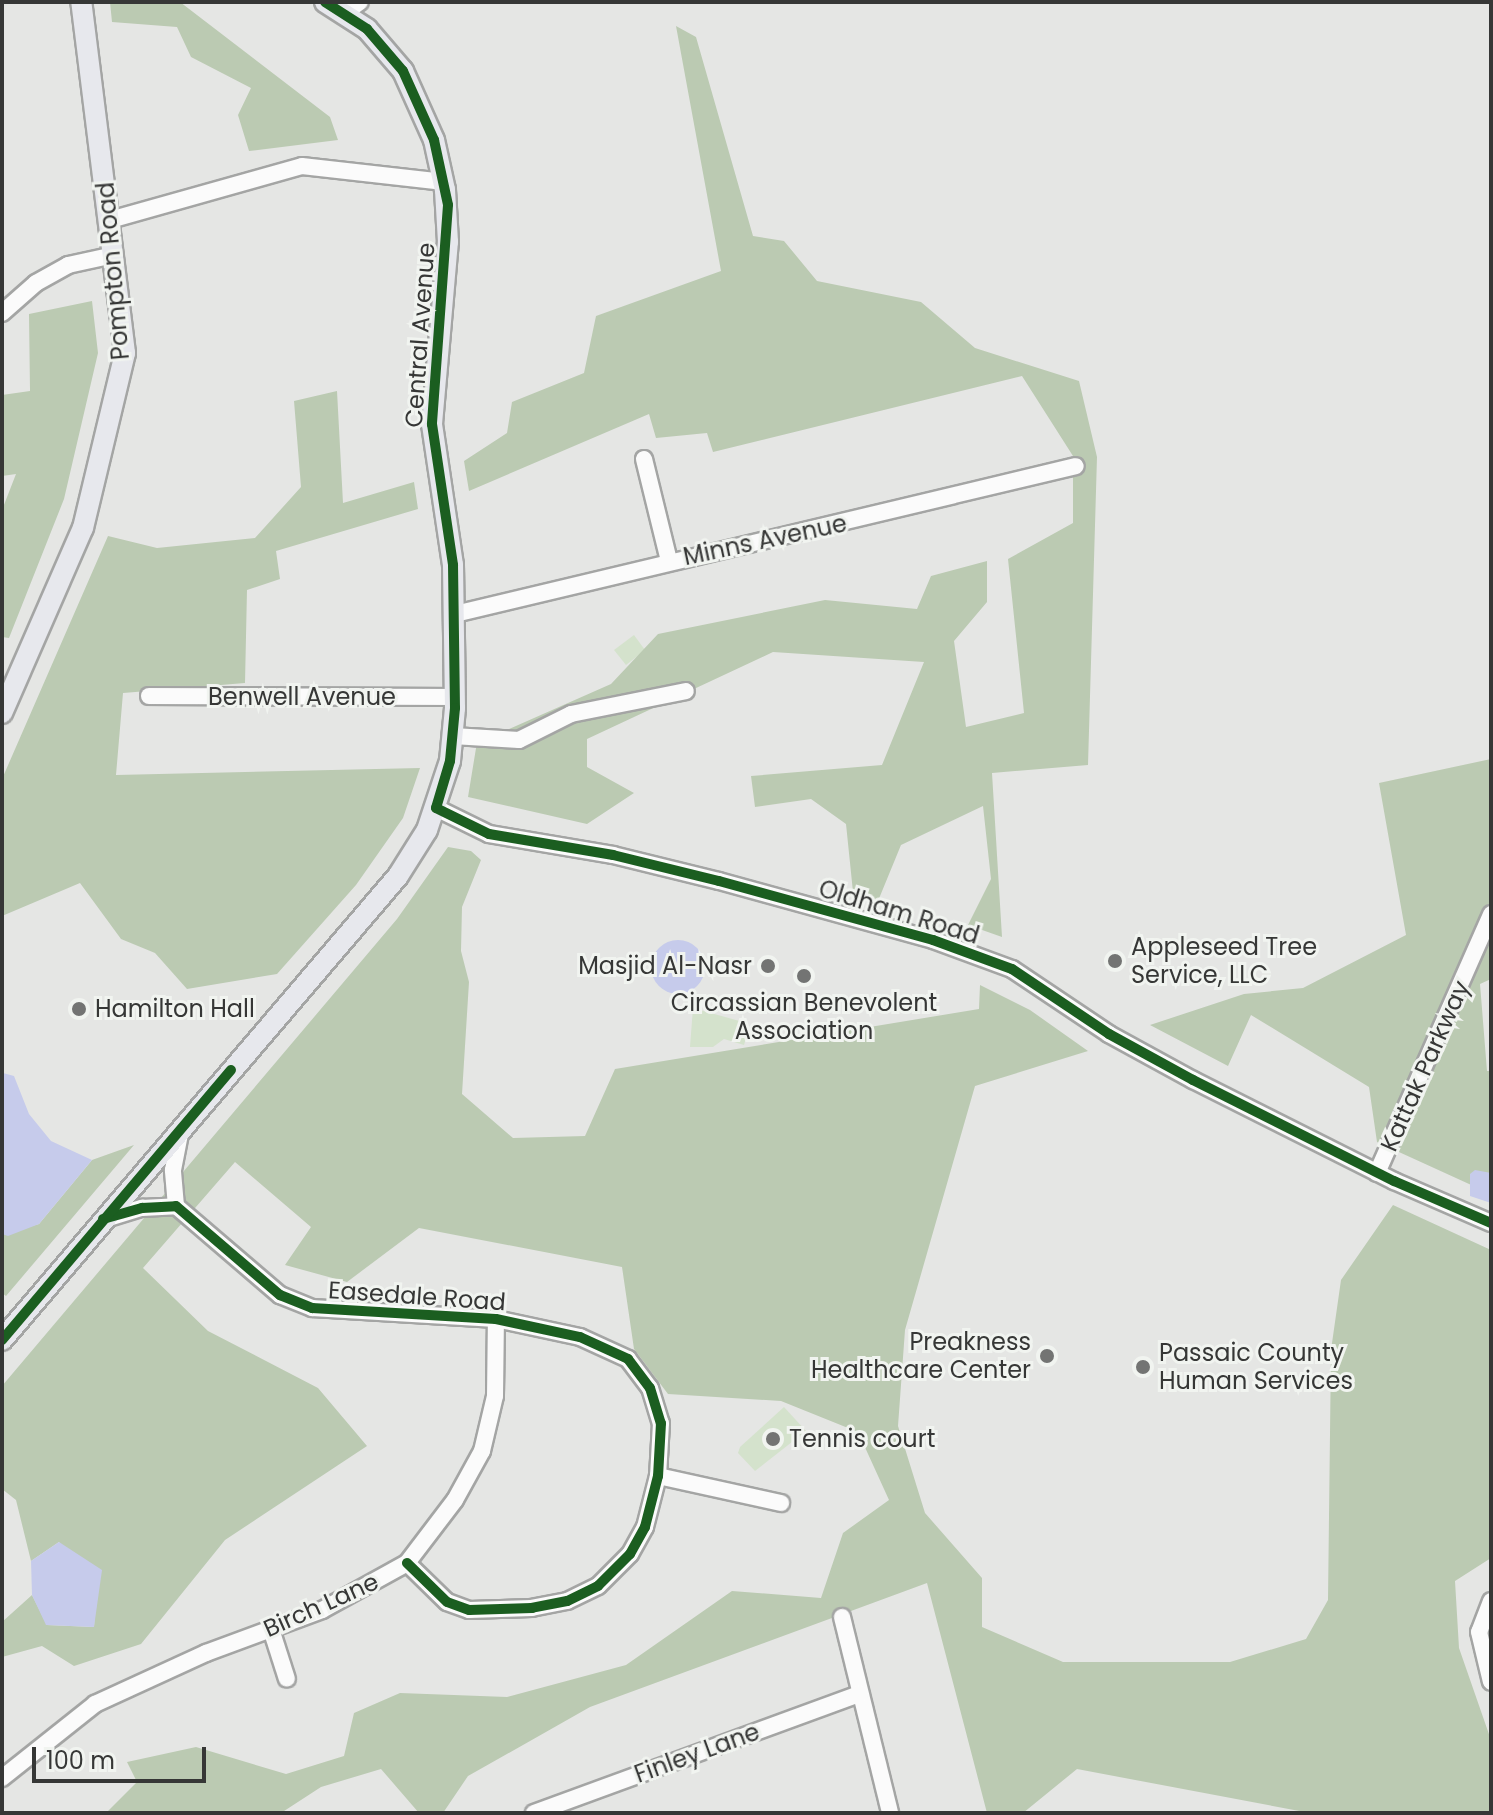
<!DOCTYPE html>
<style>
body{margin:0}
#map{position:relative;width:1493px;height:1815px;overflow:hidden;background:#e5e6e4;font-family:Poppins,sans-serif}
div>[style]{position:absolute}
.green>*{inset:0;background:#d4e2cc}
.forest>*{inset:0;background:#bbcab2}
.water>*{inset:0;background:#c6cbeb}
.round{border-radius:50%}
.roads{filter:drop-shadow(2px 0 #a4a5a4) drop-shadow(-2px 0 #a4a5a4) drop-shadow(0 2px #a4a5a4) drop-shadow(0 -2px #a4a5a4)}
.minor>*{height:16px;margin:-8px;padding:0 8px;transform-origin:8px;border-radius:8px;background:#fbfbfb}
.major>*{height:20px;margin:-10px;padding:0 10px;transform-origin:10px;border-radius:10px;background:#e7e8ed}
.cycleway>*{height:10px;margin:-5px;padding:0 5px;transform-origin:5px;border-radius:5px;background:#1b5e20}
.dots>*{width:22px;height:22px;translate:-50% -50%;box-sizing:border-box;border:4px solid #f1f4f0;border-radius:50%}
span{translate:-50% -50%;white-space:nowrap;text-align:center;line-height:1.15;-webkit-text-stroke:6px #f1f4f0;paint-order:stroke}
.street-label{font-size:24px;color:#363736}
.poi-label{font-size:24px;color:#363736}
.left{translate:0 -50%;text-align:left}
.right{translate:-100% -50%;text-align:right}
.frame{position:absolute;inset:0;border:4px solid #363736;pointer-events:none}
.scale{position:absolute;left:32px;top:1747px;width:174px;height:36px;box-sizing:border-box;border:4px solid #363736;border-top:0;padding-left:10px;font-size:24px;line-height:28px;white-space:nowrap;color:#363736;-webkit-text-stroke:6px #f1f4f0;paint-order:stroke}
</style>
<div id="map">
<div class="green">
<div style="clip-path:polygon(634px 635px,645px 650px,626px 665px,614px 650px)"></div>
<div style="clip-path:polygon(693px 1008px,743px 1022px,748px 1031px,744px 1045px,724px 1039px,713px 1047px,690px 1047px)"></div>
<div style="clip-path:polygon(784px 1407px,806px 1431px,755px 1471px,738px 1453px,740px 1447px)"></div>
</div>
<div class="forest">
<div style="clip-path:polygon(110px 2px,180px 2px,330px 117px,338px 140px,249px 151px,238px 115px,251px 88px,191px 57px,177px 27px,112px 22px)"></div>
<div style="clip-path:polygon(676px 26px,696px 37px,753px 236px,784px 241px,817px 281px,921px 302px,975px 348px,1079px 381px,1097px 457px,1088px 765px,992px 773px,1002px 937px,968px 925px,991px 879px,983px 806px,901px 845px,878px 901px,853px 892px,846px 824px,811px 799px,755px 807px,751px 776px,882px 765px,924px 662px,773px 652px,587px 739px,587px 767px,634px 793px,587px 824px,468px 797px,478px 736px,491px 737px,611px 684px,658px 634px,825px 600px,917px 609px,931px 576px,987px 561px,987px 602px,954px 641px,966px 727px,1024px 713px,1008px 559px,1073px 523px,1073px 456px,1022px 376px,713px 452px,707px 433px,656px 438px,649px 414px,469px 491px,464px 461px,507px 433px,512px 402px,584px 373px,596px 316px,721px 271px)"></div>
<div style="clip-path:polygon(92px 301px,98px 353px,64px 499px,9px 638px,2px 637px,2px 510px,16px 474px,2px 476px,2px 395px,30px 391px,29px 314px)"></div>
<div style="clip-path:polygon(337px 391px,343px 503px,414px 482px,418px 509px,276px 551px,280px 579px,247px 590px,245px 683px,123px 693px,116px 775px,420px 768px,403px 818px,356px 885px,277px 974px,187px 989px,155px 953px,121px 939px,80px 883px,2px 916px,2px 779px,108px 536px,157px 548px,255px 538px,301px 487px,294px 401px)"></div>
<div style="clip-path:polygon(1491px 759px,1491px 979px,1480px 984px,1487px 1071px,1491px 1071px,1491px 1194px,1377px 1142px,1369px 1087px,1251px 1015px,1228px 1066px,1150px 1025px,1244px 994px,1303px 988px,1406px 935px,1379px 783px)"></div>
<div style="clip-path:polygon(448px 847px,471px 851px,481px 860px,462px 907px,461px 951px,469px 982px,462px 1094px,513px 1138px,585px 1136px,615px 1069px,979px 1009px,980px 985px,1030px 1010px,1088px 1051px,975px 1086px,905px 1330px,898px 1426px,925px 1513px,982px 1578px,982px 1627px,1063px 1662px,1230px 1662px,1306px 1639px,1328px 1600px,1331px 1350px,1341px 1280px,1393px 1205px,1491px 1250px,1491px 1558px,1455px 1581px,1459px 1648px,1491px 1740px,1491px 1813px,1310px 1813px,1077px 1769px,1023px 1813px,987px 1813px,927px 1583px,590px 1707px,468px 1776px,443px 1813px,419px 1813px,381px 1769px,321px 1787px,281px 1813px,106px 1813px,137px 1782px,127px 1762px,196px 1747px,286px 1774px,344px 1756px,354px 1713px,400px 1693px,507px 1697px,626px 1665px,732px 1591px,821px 1598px,843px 1533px,889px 1500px,858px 1432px,781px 1401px,668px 1394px,634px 1349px,622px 1267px,419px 1228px,347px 1282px,285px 1265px,311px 1227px,235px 1162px,143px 1268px,208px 1331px,318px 1388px,367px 1446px,225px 1540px,141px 1644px,74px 1666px,42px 1646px,2px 1657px,2px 1622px,32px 1595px,47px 1625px,94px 1627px,95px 1608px,59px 1542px,31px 1561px,16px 1500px,2px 1489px,2px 1386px,397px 919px)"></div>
<div style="clip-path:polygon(134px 1145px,6px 1296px,2px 1293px,2px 1234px,39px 1224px,92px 1160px)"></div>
</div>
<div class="water">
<div class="round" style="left:651px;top:940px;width:54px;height:54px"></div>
<div style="clip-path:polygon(3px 1073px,14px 1076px,29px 1114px,51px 1141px,92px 1160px,39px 1224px,8px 1236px,2px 1234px)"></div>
<div style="clip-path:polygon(1475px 1170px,1491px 1173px,1491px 1203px,1470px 1196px,1470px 1174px)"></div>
<div style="clip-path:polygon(59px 1542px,102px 1570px,94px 1627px,46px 1625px,32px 1595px,31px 1561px)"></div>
</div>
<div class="roads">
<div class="minor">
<div style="left:346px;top:12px;width:17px;rotate:-36deg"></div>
<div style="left:110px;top:220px;width:199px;rotate:-15.7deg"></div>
<div style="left:302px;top:166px;width:143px;rotate:6.4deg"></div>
<div style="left:2px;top:313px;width:45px;rotate:-41.4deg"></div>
<div style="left:36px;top:283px;width:37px;rotate:-29deg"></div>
<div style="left:68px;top:265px;width:47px;rotate:-12.3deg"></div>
<div style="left:644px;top:459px;width:105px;rotate:76.2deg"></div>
<div style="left:455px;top:614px;width:638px;rotate:-13.4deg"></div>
<div style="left:149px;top:696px;width:306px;rotate:0.2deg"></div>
<div style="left:453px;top:736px;width:66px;rotate:3.5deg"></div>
<div style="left:519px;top:740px;width:58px;rotate:-26.6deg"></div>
<div style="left:571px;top:714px;width:117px;rotate:-11.3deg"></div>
<div style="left:436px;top:808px;width:59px;rotate:26.1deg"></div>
<div style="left:489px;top:834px;width:126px;rotate:9.6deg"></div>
<div style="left:613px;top:855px;width:109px;rotate:13.8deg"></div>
<div style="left:719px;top:881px;width:222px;rotate:15.4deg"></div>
<div style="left:933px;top:940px;width:84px;rotate:20.2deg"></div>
<div style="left:1012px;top:969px;width:117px;rotate:33.8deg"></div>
<div style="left:1109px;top:1034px;width:96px;rotate:28.7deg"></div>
<div style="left:1193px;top:1080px;width:225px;rotate:26.7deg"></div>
<div style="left:1394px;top:1181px;width:106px;rotate:23.4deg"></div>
<div style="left:1377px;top:1173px;width:283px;rotate:-66.2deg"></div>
<div style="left:176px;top:1206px;width:36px;rotate:-95deg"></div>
<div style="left:173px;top:1170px;width:42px;rotate:-79deg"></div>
<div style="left:105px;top:1219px;width:39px;rotate:-17deg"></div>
<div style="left:142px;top:1208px;width:34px;rotate:-3deg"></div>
<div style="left:176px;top:1206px;width:137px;rotate:40.6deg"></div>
<div style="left:280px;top:1295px;width:35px;rotate:22deg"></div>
<div style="left:312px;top:1308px;width:184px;rotate:3.4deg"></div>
<div style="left:496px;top:1319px;width:86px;rotate:12.1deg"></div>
<div style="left:580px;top:1337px;width:53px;rotate:24.6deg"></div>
<div style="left:628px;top:1359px;width:36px;rotate:53deg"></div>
<div style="left:650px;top:1388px;width:37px;rotate:73deg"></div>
<div style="left:661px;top:1423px;width:53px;rotate:93.2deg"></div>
<div style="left:658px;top:1476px;width:53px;rotate:104.3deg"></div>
<div style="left:645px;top:1527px;width:31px;rotate:119deg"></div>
<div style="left:630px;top:1554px;width:45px;rotate:135deg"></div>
<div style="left:598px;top:1586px;width:34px;rotate:154deg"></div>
<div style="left:567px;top:1601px;width:36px;rotate:169deg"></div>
<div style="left:532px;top:1608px;width:63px;rotate:178.2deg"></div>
<div style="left:469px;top:1610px;width:23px;rotate:-160deg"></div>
<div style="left:447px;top:1602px;width:56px;rotate:-135.7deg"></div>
<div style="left:658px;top:1476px;width:126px;rotate:12.4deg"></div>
<div style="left:1491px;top:1601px;width:33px;rotate:111deg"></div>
<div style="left:1479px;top:1632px;width:51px;rotate:76.5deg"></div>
<div style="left:842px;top:1617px;width:202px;rotate:76.2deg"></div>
<div style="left:271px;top:1629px;width:52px;rotate:72.3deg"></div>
<div style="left:2px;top:1778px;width:119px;rotate:-38.5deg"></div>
<div style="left:95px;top:1704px;width:122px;rotate:-24.7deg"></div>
<div style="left:206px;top:1653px;width:124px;rotate:-20.3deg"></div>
<div style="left:322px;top:1610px;width:97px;rotate:-28.9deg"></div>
<div style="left:407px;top:1563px;width:79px;rotate:-52.7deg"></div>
<div style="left:455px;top:1500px;width:56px;rotate:-61.1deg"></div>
<div style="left:482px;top:1451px;width:57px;rotate:-76.7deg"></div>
<div style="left:495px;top:1396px;width:77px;rotate:-89.3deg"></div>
<div style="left:534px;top:1813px;width:347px;rotate:-20.1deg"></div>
</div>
<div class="major">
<div style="left:2px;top:713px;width:202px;rotate:-66.4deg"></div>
<div style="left:83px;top:528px;width:180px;rotate:-76.5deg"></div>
<div style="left:125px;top:353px;width:354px;rotate:-97.1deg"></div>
<div style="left:2px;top:1340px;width:610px;rotate:-49.52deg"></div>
<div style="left:398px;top:876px;width:54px;rotate:-57.8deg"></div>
<div style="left:427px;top:830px;width:73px;rotate:-71.6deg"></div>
<div style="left:450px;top:761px;width:53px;rotate:-84.6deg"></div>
<div style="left:455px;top:708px;width:143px;rotate:-90.8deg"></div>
<div style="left:453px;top:565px;width:143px;rotate:-98.5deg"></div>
<div style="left:432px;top:424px;width:183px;rotate:-85deg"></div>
<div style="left:448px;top:242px;width:52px;rotate:-93.3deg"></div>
<div style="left:445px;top:190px;width:51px;rotate:-102.4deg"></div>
<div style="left:434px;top:140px;width:76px;rotate:-114.2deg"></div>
<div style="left:403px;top:71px;width:55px;rotate:-130.6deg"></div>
<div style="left:367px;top:29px;width:50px;rotate:-147.3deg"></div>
</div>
</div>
<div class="cycleway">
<div style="left:325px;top:2px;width:50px;rotate:32.7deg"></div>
<div style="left:367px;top:29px;width:55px;rotate:49.4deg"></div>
<div style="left:403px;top:71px;width:76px;rotate:65.8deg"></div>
<div style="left:434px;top:140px;width:66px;rotate:77.8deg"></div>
<div style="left:448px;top:205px;width:220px;rotate:94.2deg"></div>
<div style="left:432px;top:424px;width:143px;rotate:81.5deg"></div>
<div style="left:453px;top:565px;width:143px;rotate:89.2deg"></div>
<div style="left:455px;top:708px;width:53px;rotate:95.4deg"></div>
<div style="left:450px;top:761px;width:49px;rotate:106.6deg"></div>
<div style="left:436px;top:808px;width:59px;rotate:26.1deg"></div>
<div style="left:489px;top:834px;width:126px;rotate:9.6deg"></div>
<div style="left:613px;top:855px;width:109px;rotate:13.8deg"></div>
<div style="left:719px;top:881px;width:222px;rotate:15.4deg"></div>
<div style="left:933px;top:940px;width:84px;rotate:20.2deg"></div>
<div style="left:1012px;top:969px;width:117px;rotate:33.8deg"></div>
<div style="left:1109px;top:1034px;width:96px;rotate:28.7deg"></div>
<div style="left:1193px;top:1080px;width:225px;rotate:26.7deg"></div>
<div style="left:1394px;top:1181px;width:106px;rotate:23.4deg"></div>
<div style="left:103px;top:1219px;width:41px;rotate:-15.8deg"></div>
<div style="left:142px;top:1208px;width:34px;rotate:-3deg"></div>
<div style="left:176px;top:1206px;width:137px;rotate:40.6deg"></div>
<div style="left:280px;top:1295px;width:35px;rotate:22deg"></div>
<div style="left:312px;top:1308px;width:184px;rotate:3.4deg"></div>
<div style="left:496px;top:1319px;width:86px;rotate:12.1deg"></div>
<div style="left:580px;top:1337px;width:53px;rotate:24.6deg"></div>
<div style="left:628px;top:1359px;width:36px;rotate:53deg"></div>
<div style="left:650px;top:1388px;width:37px;rotate:73deg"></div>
<div style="left:661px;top:1423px;width:53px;rotate:93.2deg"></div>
<div style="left:658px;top:1476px;width:53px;rotate:104.3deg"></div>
<div style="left:645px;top:1527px;width:31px;rotate:119deg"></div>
<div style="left:630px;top:1554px;width:45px;rotate:135deg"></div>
<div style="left:598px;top:1586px;width:34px;rotate:154deg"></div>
<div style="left:567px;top:1601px;width:36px;rotate:169deg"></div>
<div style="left:532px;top:1608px;width:63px;rotate:178.2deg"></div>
<div style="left:469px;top:1610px;width:23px;rotate:-160deg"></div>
<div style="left:447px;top:1602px;width:56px;rotate:-135.7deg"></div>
<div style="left:2px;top:1340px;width:354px;rotate:-49.7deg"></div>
</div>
<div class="dots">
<div style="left:1115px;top:961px;background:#737473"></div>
<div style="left:768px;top:966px;background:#737473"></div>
<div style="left:804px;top:976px;background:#737473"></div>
<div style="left:79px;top:1009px;background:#737473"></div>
<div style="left:1047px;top:1356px;background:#737473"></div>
<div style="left:1143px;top:1367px;background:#737473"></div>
<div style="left:773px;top:1439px;background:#737473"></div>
</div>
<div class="street-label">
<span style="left:113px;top:271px;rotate:-95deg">Pompton Road</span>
<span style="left:420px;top:335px;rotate:-86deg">Central Avenue</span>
<span style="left:765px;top:540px;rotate:-12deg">Minns Avenue</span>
<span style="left:302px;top:697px">Benwell Avenue</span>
<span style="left:899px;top:912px;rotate:17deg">Oldham Road</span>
<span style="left:1425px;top:1066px;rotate:-66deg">Kattak Parkway</span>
<span style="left:417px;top:1296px;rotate:4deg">Easedale Road</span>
<span style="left:321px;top:1605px;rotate:-24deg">Birch Lane</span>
<span style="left:697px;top:1753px;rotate:-20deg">Finley Lane</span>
</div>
<div class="poi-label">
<span class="left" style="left:1131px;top:961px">Appleseed Tree<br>Service, LLC</span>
<span class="right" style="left:752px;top:966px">Masjid Al-Nasr</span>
<span style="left:804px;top:1017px">Circassian Benevolent<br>Association</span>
<span class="left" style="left:95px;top:1009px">Hamilton Hall</span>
<span class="right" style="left:1031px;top:1356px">Preakness<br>Healthcare Center</span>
<span class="left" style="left:1159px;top:1367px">Passaic County<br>Human Services</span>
<span class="left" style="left:789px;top:1439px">Tennis court</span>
</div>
<div class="frame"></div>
<div class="scale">100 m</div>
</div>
